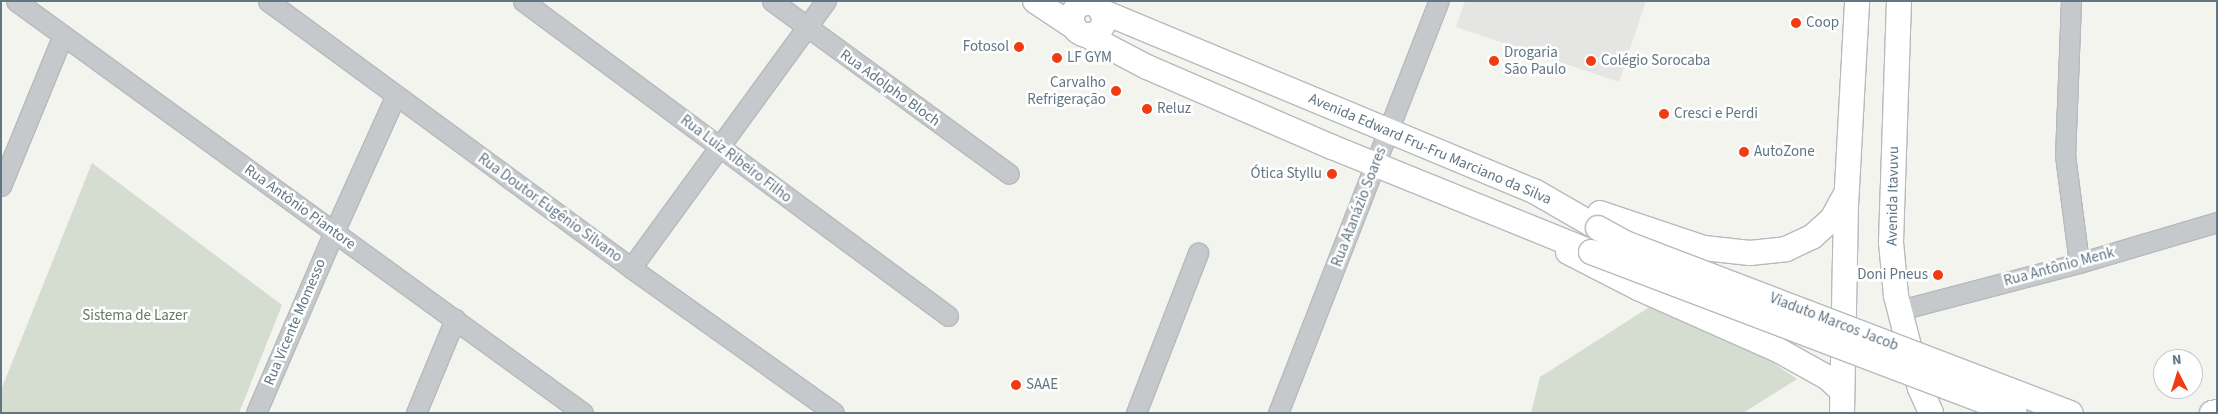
<!DOCTYPE html>
<meta charset="utf-8">
<style>
body{margin:0}
#map{position:relative;width:2218px;height:414px;overflow:hidden;background:#f4f4ef;font-family:"Source Sans 3",sans-serif}
div>[style]{position:absolute}
.built>*{inset:0;background:#e5e5e3}
.green>*{inset:0;background:#d5dcd0}
.roads{filter:drop-shadow(1px 0 #b6babe) drop-shadow(-1px 0 #b6babe) drop-shadow(0 1px #b6babe) drop-shadow(0 -1px #b6babe)}
.minor>*{height:19px;margin:-9.5px;padding:0 9.5px;transform-origin:9.5px;border-radius:9.5px;background:#c6c9cc}
.major>*{height:24px;margin:-12px;padding:0 12px;transform-origin:12px;border-radius:12px;background:#fff}
.major>.ring{margin:-12px;padding:0;box-sizing:content-box;background:none;border:24px solid #fff;border-radius:50%}
.bridges{filter:drop-shadow(1px 0 #b6babe) drop-shadow(-1px 0 #b6babe) drop-shadow(0 1px #b6babe) drop-shadow(0 -1px #b6babe)}
.major-bridge>*{height:24px;margin:-12px;padding:0 12px;transform-origin:12px;border-radius:12px;background:#fff}
.dots>*{width:14px;height:14px;translate:-50% -50%;box-sizing:border-box;border:2px solid #fff;border-radius:50%}
span{translate:-50% -50%;white-space:nowrap;text-align:center;line-height:1.15;-webkit-text-stroke:5px #fff;paint-order:stroke}
.poi-label{font-size:15px;color:#617583}
.left{translate:0 -50%;text-align:left}
.right{translate:-100% -50%;text-align:right}
.street-label{font-size:15px;color:#617583}
.park-label{font-size:15px;color:#667a60}
.frame{position:absolute;inset:0;border:2px solid #617583;pointer-events:none}
.north{position:absolute;left:2153px;top:349px;width:50px;height:50px;box-sizing:border-box;background:#fff;border:1px solid #c0c8cd;border-radius:50%;rotate:355deg;font-size:14px;font-weight:700;line-height:20px;text-align:center;color:#617583}
.north::after{content:'';display:block;margin:auto;width:18px;height:22px;background:#f13c13;clip-path:polygon(50% 0,100% 100%,50% 72%,0 100%)}
</style>
<div id="map">
<div class="built">
<div style="clip-path:polygon(1465px 1px,1646px 1px,1619px 82px,1456px 27px)"></div>
</div>
<div class="green">
<div style="clip-path:polygon(92px 163px,282px 305px,239px 413px,1px 413px,1px 390px)"></div>
<div style="clip-path:polygon(1651px 306px,1754px 350px,1797px 379px,1743px 413px,1531px 413px,1540px 377px)"></div>
</div>
<div class="roads">
<div class="minor">
<div style="left:16px;top:1px;width:701px;rotate:36deg"></div>
<div style="left:268px;top:1px;width:451px;rotate:36.3deg"></div>
<div style="left:631px;top:268px;width:249px;rotate:35.5deg"></div>
<div style="left:523px;top:1px;width:529px;rotate:36.54deg"></div>
<div style="left:772px;top:1px;width:293px;rotate:36.1deg"></div>
<div style="left:2071px;top:1px;width:154px;rotate:92.2deg"></div>
<div style="left:2065px;top:155px;width:109px;rotate:82.6deg"></div>
<div style="left:1px;top:186px;width:163px;rotate:-67.7deg"></div>
<div style="left:631px;top:268px;width:331px;rotate:-53.9deg"></div>
<div style="left:1900px;top:310px;width:185px;rotate:-14.7deg"></div>
<div style="left:2079px;top:263px;width:144px;rotate:-16.5deg"></div>
<div style="left:256px;top:413px;width:197px;rotate:-66.7deg"></div>
<div style="left:334px;top:232px;width:150px;rotate:-65.7deg"></div>
<div style="left:416px;top:413px;width:102px;rotate:-67.5deg"></div>
<div style="left:1136px;top:413px;width:172px;rotate:-68.8deg"></div>
<div style="left:1278px;top:413px;width:442px;rotate:-68.7deg"></div>
</div>
<div class="major">
<div style="left:1035px;top:1px;width:47px;rotate:33.7deg"></div>
<div style="left:1899px;top:1px;width:241px;rotate:91.9deg"></div>
<div style="left:1891px;top:242px;width:54px;rotate:84.7deg"></div>
<div style="left:1896px;top:296px;width:95px;rotate:75.4deg"></div>
<div style="left:1920px;top:388px;width:27px;rotate:66deg"></div>
<div class="ring" style="left:1072px;top:3px;width:8px;height:8px"></div>
<div style="left:1101px;top:11px;width:469px;rotate:22.6deg"></div>
<div style="left:1534px;top:191px;width:74px;rotate:30deg"></div>
<div style="left:1598px;top:228px;width:21px;rotate:19deg"></div>
<div style="left:1086px;top:35px;width:69px;rotate:27.7deg"></div>
<div style="left:1147px;top:67px;width:202px;rotate:23.4deg"></div>
<div style="left:1332px;top:147px;width:279px;rotate:22.1deg"></div>
<div style="left:1600px;top:213px;width:110px;rotate:18.6deg"></div>
<div style="left:1704px;top:248px;width:46px;rotate:6.2deg"></div>
<div style="left:1750px;top:253px;width:36px;rotate:-6deg"></div>
<div style="left:1786px;top:249px;width:29px;rotate:-25deg"></div>
<div style="left:1812px;top:237px;width:27px;rotate:-42deg"></div>
<div style="left:1832px;top:219px;width:29px;rotate:-61deg"></div>
<div style="left:1568px;top:252px;width:79px;rotate:27.2deg"></div>
<div style="left:1638px;top:288px;width:153px;rotate:23.9deg"></div>
<div style="left:1778px;top:350px;width:57px;rotate:29.2deg"></div>
<div style="left:1828px;top:378px;width:19px;rotate:43deg"></div>
<div style="left:1842px;top:413px;width:207px;rotate:-88.9deg"></div>
<div style="left:1846px;top:206px;width:205px;rotate:-86.9deg"></div>
<div style="left:2212px;top:413px;width:5px;rotate:-11deg"></div>
</div>
</div>
<div class="bridges">
<div class="major-bridge">
<div style="left:1598px;top:228px;width:31px;rotate:29deg"></div>
<div style="left:1625px;top:243px;width:477px;rotate:20.9deg"></div>
<div style="left:1591px;top:252px;width:453px;rotate:20.8deg"></div>
</div>
</div>
<div class="dots">
<div style="left:1796px;top:23px;background:#f13c13"></div>
<div style="left:1019px;top:47px;background:#f13c13"></div>
<div style="left:1057px;top:58px;background:#f13c13"></div>
<div style="left:1494px;top:61px;background:#f13c13"></div>
<div style="left:1591px;top:61px;background:#f13c13"></div>
<div style="left:1116px;top:91px;background:#f13c13"></div>
<div style="left:1147px;top:109px;background:#f13c13"></div>
<div style="left:1664px;top:114px;background:#f13c13"></div>
<div style="left:1744px;top:152px;background:#f13c13"></div>
<div style="left:1332px;top:174px;background:#f13c13"></div>
<div style="left:1938px;top:275px;background:#f13c13"></div>
<div style="left:1016px;top:385px;background:#f13c13"></div>
</div>
<div class="poi-label">
<span class="left" style="left:1806px;top:23px">Coop</span>
<span class="right" style="left:1009px;top:47px">Fotosol</span>
<span class="left" style="left:1504px;top:61px">Drogaria<br>São Paulo</span>
<span class="left" style="left:1067px;top:58px">LF GYM</span>
<span class="left" style="left:1601px;top:61px">Colégio Sorocaba</span>
<span class="right" style="left:1106px;top:91px">Carvalho<br>Refrigeração</span>
<span class="left" style="left:1157px;top:109px">Reluz</span>
<span class="left" style="left:1674px;top:114px">Cresci e Perdi</span>
<span class="left" style="left:1754px;top:152px">AutoZone</span>
<span class="right" style="left:1322px;top:174px">Ótica Styllu</span>
<span class="right" style="left:1928px;top:275px">Doni Pneus</span>
<span class="left" style="left:1026px;top:385px">SAAE</span>
</div>
<div class="street-label">
<span style="left:890px;top:88px;rotate:36deg">Rua Adolpho Bloch</span>
<span style="left:1430px;top:149px;rotate:23deg">Avenida Edward Fru-Fru Marciano da Silva</span>
<span style="left:736px;top:159px;rotate:37deg">Rua Luiz Ribeiro Filho</span>
<span style="left:1893px;top:196px;rotate:-89deg">Avenida Itavuvu</span>
<span style="left:300px;top:207px;rotate:36deg">Rua Antônio Piantore</span>
<span style="left:1359px;top:207px;rotate:-69deg">Rua Atanázio Soares</span>
<span style="left:550px;top:208px;rotate:36deg">Rua Doutor Eugênio Silvano</span>
<span style="left:2059px;top:267px;rotate:-15deg">Rua Antônio Menk</span>
<span style="left:295px;top:322px;rotate:-67deg">Rua Vicente Momesso</span>
<span style="left:1834px;top:322px;rotate:21deg">Viaduto Marcos Jacob</span>
</div>
<div class="park-label">
<span style="left:135px;top:316px">Sistema de Lazer</span>
</div>
<div class="frame"></div>
<div class="north">N</div>
</div>
